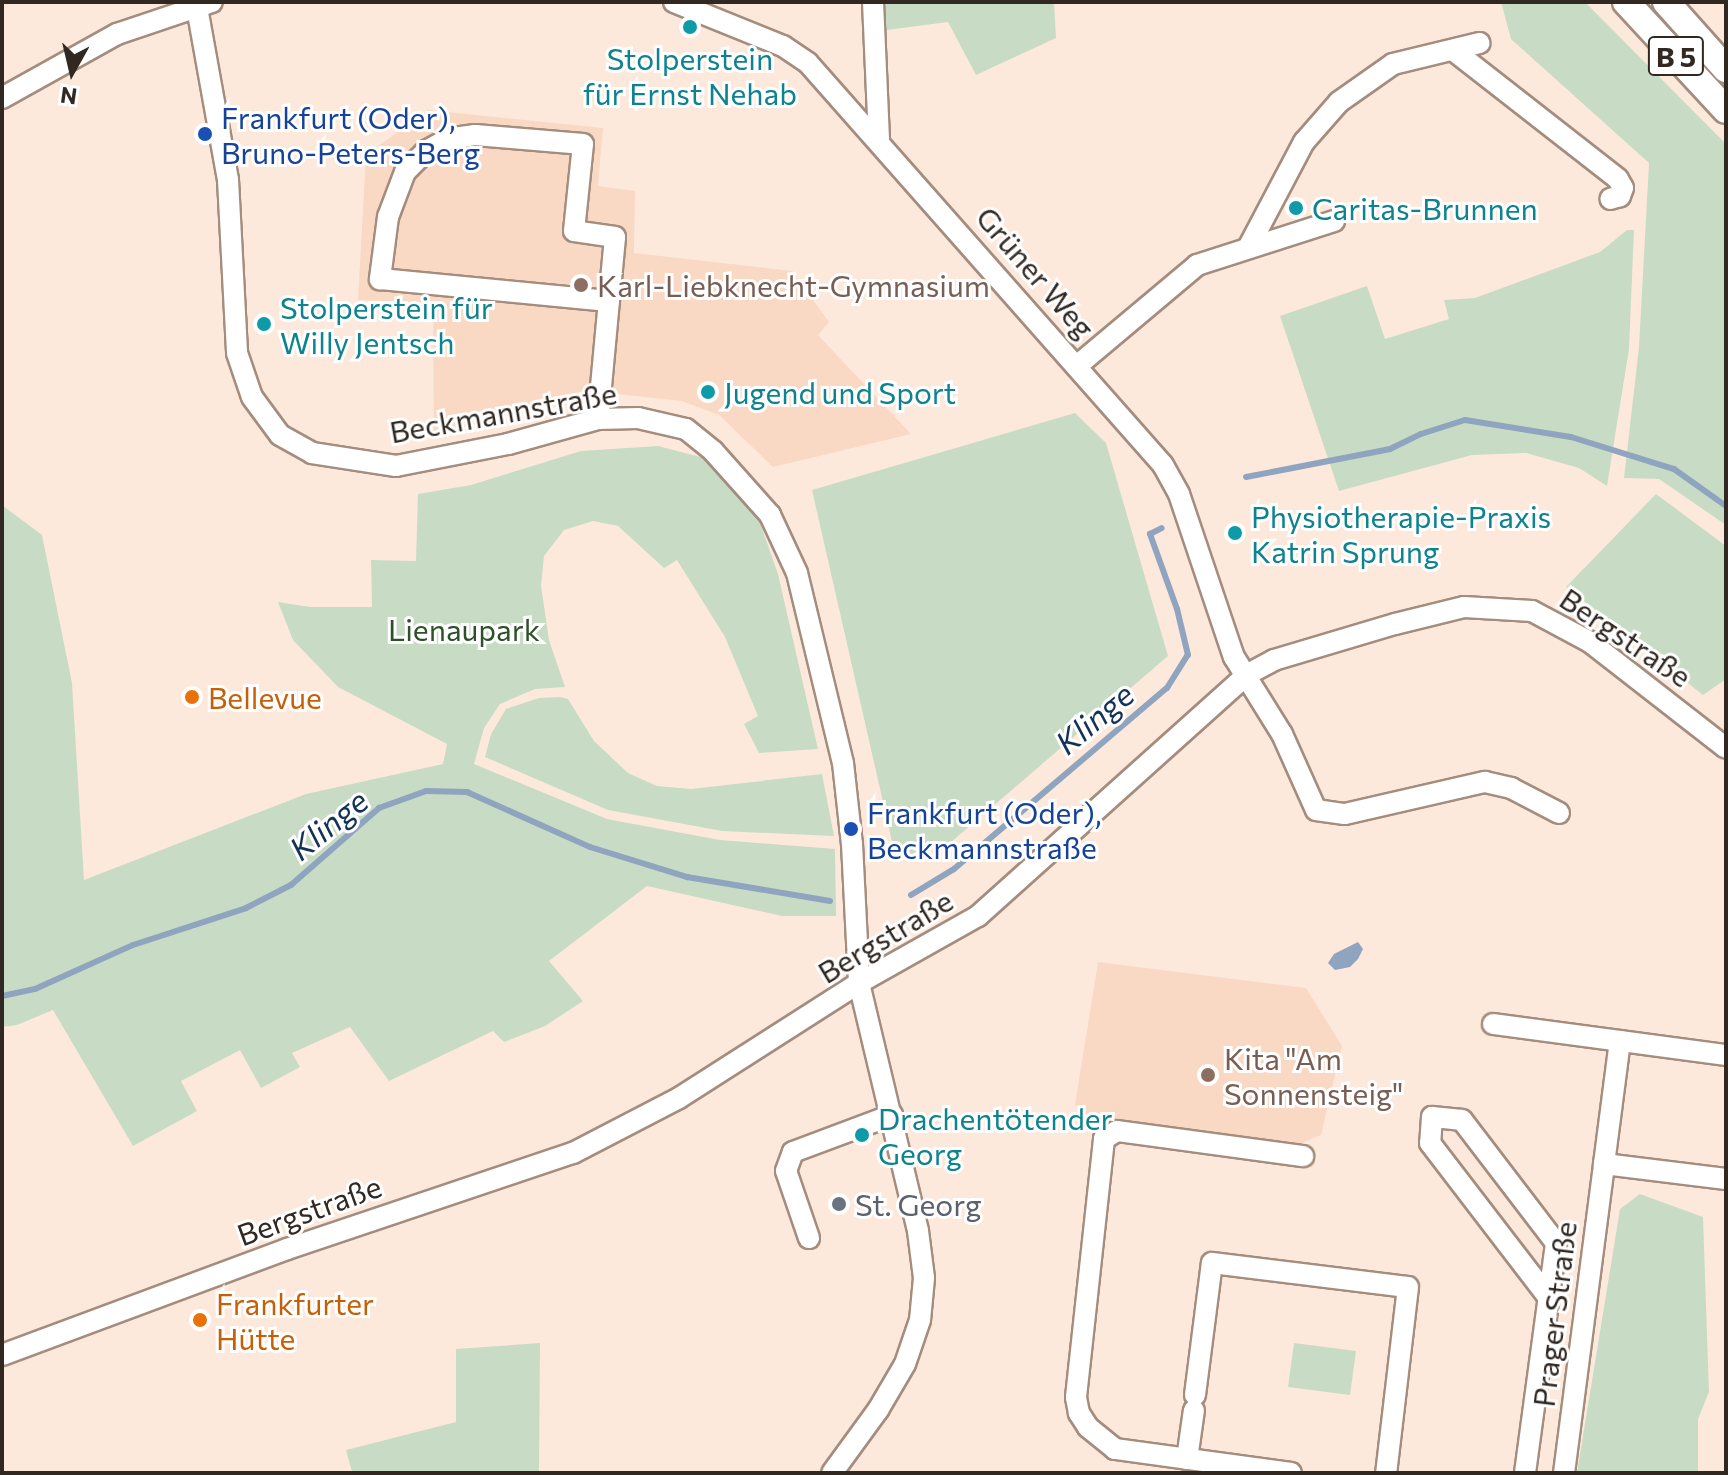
<!DOCTYPE html>
<meta charset="utf-8">
<style>
body{margin:0}
#map{position:relative;width:1728px;height:1475px;overflow:hidden;background:#fde9dc;font-family:Commissioner,sans-serif}
div>[style]{position:absolute}
.built>*{inset:0;background:#f9d9c4}
.green>*{inset:0;background:#c8dcc5}
.water>*{inset:0;background:#8fa4bf}
.stream>*{height:6px;margin:-3px;padding:0 3px;transform-origin:3px;border-radius:3px;background:#8fa4bf}
.roads{filter:drop-shadow(2px 0 #a48d7e) drop-shadow(-2px 0 #a48d7e) drop-shadow(0 2px #a48d7e) drop-shadow(0 -2px #a48d7e)}
.minor>*{height:20px;margin:-10px;padding:0 10px;transform-origin:10px;border-radius:10px;background:#fff}
.major>*{height:26px;margin:-13px;padding:0 13px;transform-origin:13px;border-radius:13px;background:#fff}
.dots>*{width:22px;height:22px;translate:-50% -50%;box-sizing:border-box;border:4px solid #fff;border-radius:50%}
span{translate:-50% -50%;white-space:nowrap;text-align:center;line-height:1.15;-webkit-text-stroke:6px #fff;paint-order:stroke}
.shield-label span{padding:2px 6px;background:#fff;border:2px solid;border-radius:6px;-webkit-text-stroke-width:0}
.shield-label{font-size:28px;color:#312822;font-weight:700}
.culture-label{font-size:30px;color:#0d838f}
.left{translate:0 -50%;text-align:left}
.transit-label{font-size:30px;color:#164399}
.street-label{font-size:30px;color:#312822}
.education-label{font-size:30px;color:#785e54}
.park-label{font-size:30px;color:#2e512a}
.food-label{font-size:30px;color:#c56008}
.worship-label{font-size:30px;color:#5b616d}
.water-label{font-size:32px;color:#123257;font-style:italic}
.frame{position:absolute;inset:0;border:4px solid #312822;pointer-events:none}
.north{position:absolute;left:32px;top:32px;width:80px;height:80px;-webkit-text-stroke:6px #fff;paint-order:stroke;rotate:188deg;font-size:22px;font-weight:700;line-height:32px;text-align:center;color:#312822}
.north::after{content:'';display:block;margin:auto;width:28px;height:36px;background:#312822;clip-path:polygon(50% 0,100% 100%,50% 72%,0 100%)}
</style>
<div id="map">
<div class="built">
<div style="clip-path:polygon(428px 110px,603px 128px,598px 186px,635px 191px,634px 253px,792px 271px,829px 322px,818px 335px,911px 434px,773px 467px,719px 415px,682px 401px,588px 391px,434px 436px,433px 303px,358px 300px,366px 155px)"></div>
<div style="clip-path:polygon(1098px 962px,1306px 988px,1342px 1046px,1321px 1135px,1299px 1144px,1088px 1116px,1075px 1105px)"></div>
</div>
<div class="green">
<div style="clip-path:polygon(878px 2px,1054px 2px,1056px 38px,976px 75px,948px 22px,879px 31px)"></div>
<div style="clip-path:polygon(1501px 2px,1585px 2px,1726px 144px,1726px 525px,1659px 479px,1624px 478px,1639px 347px,1649px 163px,1511px 39px)"></div>
<div style="clip-path:polygon(1627px 230px,1634px 230px,1629px 349px,1607px 486px,1579px 468px,1526px 453px,1472px 455px,1339px 491px,1280px 316px,1367px 286px,1385px 339px,1449px 319px,1444px 300px,1475px 298px,1600px 252px)"></div>
<div style="clip-path:polygon(1075px 413px,1106px 443px,1168px 656px,950px 843px,896px 859px,812px 490px)"></div>
<div style="clip-path:polygon(658px 446px,708px 459px,759px 520px,778px 574px,818px 749px,759px 753px,744px 724px,758px 716px,725px 637px,677px 560px,664px 568px,618px 526px,593px 521px,564px 530px,544px 556px,541px 586px,549px 640px,565px 687px,535px 689px,500px 704px,484px 728px,474px 764px,607px 819px,720px 840px,835px 849px,836px 916px,782px 916px,647px 886px,549px 961px,583px 1001px,545px 1026px,504px 1042px,493px 1031px,389px 1081px,350px 1027px,292px 1053px,300px 1067px,261px 1088px,240px 1050px,181px 1081px,197px 1111px,133px 1146px,53px 1010px,17px 1025px,2px 1027px,2px 505px,42px 535px,72px 683px,84px 880px,306px 794px,443px 764px,447px 744px,338px 687px,293px 640px,278px 602px,310px 607px,372px 607px,371px 560px,416px 561px,418px 494px,471px 485px,581px 451px)"></div>
<div style="clip-path:polygon(1656px 494px,1726px 546px,1726px 679px,1703px 695px,1566px 587px)"></div>
<div style="clip-path:polygon(560px 697px,568px 699px,594px 741px,628px 773px,657px 786px,691px 789px,822px 774px,834px 836px,722px 831px,608px 810px,485px 757px,491px 734px,506px 709px,539px 698px)"></div>
<div style="clip-path:polygon(1640px 1194px,1703px 1217px,1709px 1392px,1698px 1419px,1698px 1473px,1577px 1473px,1620px 1209px)"></div>
<div style="clip-path:polygon(540px 1343px,539px 1473px,627px 1473px,350px 1473px,352px 1472px,346px 1450px,456px 1422px,456px 1349px)"></div>
<div style="clip-path:polygon(1294px 1343px,1356px 1351px,1350px 1395px,1288px 1387px)"></div>
</div>
<div class="water">
<div style="clip-path:polygon(1358px 942px,1363px 949px,1358px 959px,1350px 967px,1335px 970px,1328px 963px,1334px 954px)"></div>
</div>
<div class="stream">
<div style="left:1246px;top:477px;width:147px;rotate:-11deg"></div>
<div style="left:1390px;top:449px;width:34px;rotate:-26deg"></div>
<div style="left:1421px;top:434px;width:46px;rotate:-17.7deg"></div>
<div style="left:1465px;top:420px;width:107px;rotate:9.1deg"></div>
<div style="left:1571px;top:437px;width:108px;rotate:17.3deg"></div>
<div style="left:1674px;top:469px;width:64px;rotate:35.4deg"></div>
<div style="left:911px;top:895px;width:50px;rotate:-31.2deg"></div>
<div style="left:954px;top:869px;width:280px;rotate:-40.4deg"></div>
<div style="left:1167px;top:688px;width:39px;rotate:-58deg"></div>
<div style="left:1188px;top:655px;width:47px;rotate:-103.4deg"></div>
<div style="left:1177px;top:609px;width:80px;rotate:-109.8deg"></div>
<div style="left:1150px;top:534px;width:13px;rotate:-27deg"></div>
<div style="left:2px;top:996px;width:34px;rotate:-12deg"></div>
<div style="left:35px;top:989px;width:107px;rotate:-24.2deg"></div>
<div style="left:133px;top:945px;width:119px;rotate:-18.1deg"></div>
<div style="left:246px;top:908px;width:51px;rotate:-27.1deg"></div>
<div style="left:291px;top:885px;width:117px;rotate:-41.2deg"></div>
<div style="left:379px;top:808px;width:50px;rotate:-19.9deg"></div>
<div style="left:426px;top:791px;width:41px;rotate:1.4deg"></div>
<div style="left:467px;top:792px;width:135px;rotate:24.1deg"></div>
<div style="left:590px;top:847px;width:102px;rotate:17.2deg"></div>
<div style="left:687px;top:877px;width:145px;rotate:9.5deg"></div>
</div>
<div class="roads">
<div class="minor">
<div style="left:196px;top:2px;width:181px;rotate:79.8deg"></div>
<div style="left:228px;top:180px;width:173px;rotate:87deg"></div>
<div style="left:237px;top:353px;width:46px;rotate:71.2deg"></div>
<div style="left:252px;top:397px;width:47px;rotate:53.6deg"></div>
<div style="left:280px;top:435px;width:37px;rotate:29deg"></div>
<div style="left:312px;top:453px;width:85px;rotate:8.8deg"></div>
<div style="left:396px;top:466px;width:114px;rotate:-11.1deg"></div>
<div style="left:508px;top:444px;width:93px;rotate:-15.5deg"></div>
<div style="left:598px;top:419px;width:40px;rotate:-1.4deg"></div>
<div style="left:638px;top:418px;width:49px;rotate:12.9deg"></div>
<div style="left:686px;top:429px;width:35px;rotate:39deg"></div>
<div style="left:713px;top:451px;width:86px;rotate:48.3deg"></div>
<div style="left:770px;top:515px;width:64px;rotate:65deg"></div>
<div style="left:797px;top:573px;width:195px;rotate:76.4deg"></div>
<div style="left:843px;top:763px;width:81px;rotate:83.7deg"></div>
<div style="left:852px;top:844px;width:139px;rotate:87.1deg"></div>
<div style="left:859px;top:983px;width:255px;rotate:76.6deg"></div>
<div style="left:918px;top:1231px;width:47px;rotate:82.7deg"></div>
<div style="left:924px;top:1278px;width:42px;rotate:95.4deg"></div>
<div style="left:920px;top:1320px;width:46px;rotate:108.8deg"></div>
<div style="left:905px;top:1364px;width:53px;rotate:120.4deg"></div>
<div style="left:878px;top:1410px;width:78px;rotate:126.1deg"></div>
<div style="left:674px;top:2px;width:118px;rotate:22deg"></div>
<div style="left:783px;top:46px;width:30px;rotate:34deg"></div>
<div style="left:808px;top:63px;width:536px;rotate:48.55deg"></div>
<div style="left:1163px;top:465px;width:33px;rotate:61deg"></div>
<div style="left:1179px;top:494px;width:172px;rotate:71.4deg"></div>
<div style="left:1234px;top:657px;width:91px;rotate:58.1deg"></div>
<div style="left:1282px;top:734px;width:83px;rotate:65.9deg"></div>
<div style="left:1316px;top:810px;width:29px;rotate:8deg"></div>
<div style="left:1345px;top:814px;width:144px;rotate:-12.9deg"></div>
<div style="left:1485px;top:782px;width:27px;rotate:13deg"></div>
<div style="left:1511px;top:788px;width:54px;rotate:27.5deg"></div>
<div style="left:873px;top:2px;width:137px;rotate:87.5deg"></div>
<div style="left:1453px;top:50px;width:209px;rotate:38deg"></div>
<div style="left:1618px;top:179px;width:10px;rotate:61deg"></div>
<div style="left:1623px;top:188px;width:9px;rotate:111deg"></div>
<div style="left:1620px;top:196px;width:10px;rotate:163deg"></div>
<div style="left:2px;top:98px;width:132px;rotate:-29.1deg"></div>
<div style="left:117px;top:34px;width:100px;rotate:-18.6deg"></div>
<div style="left:1248px;top:248px;width:120px;rotate:-62.2deg"></div>
<div style="left:1304px;top:142px;width:53px;rotate:-48.8deg"></div>
<div style="left:1339px;top:102px;width:66px;rotate:-35.1deg"></div>
<div style="left:1393px;top:64px;width:89px;rotate:-13.6deg"></div>
<div style="left:1078px;top:365px;width:155px;rotate:-40deg"></div>
<div style="left:1197px;top:265px;width:144px;rotate:-17.8deg"></div>
<div style="left:598px;top:419px;width:119px;rotate:-84.7deg"></div>
<div style="left:609px;top:301px;width:64px;rotate:-84.6deg"></div>
<div style="left:615px;top:237px;width:41px;rotate:-171.7deg"></div>
<div style="left:574px;top:231px;width:87px;rotate:-84.1deg"></div>
<div style="left:583px;top:144px;width:108px;rotate:-175.2deg"></div>
<div style="left:475px;top:135px;width:27px;rotate:172deg"></div>
<div style="left:448px;top:139px;width:25px;rotate:151deg"></div>
<div style="left:426px;top:151px;width:30px;rotate:135deg"></div>
<div style="left:405px;top:172px;width:48px;rotate:110.7deg"></div>
<div style="left:388px;top:217px;width:63px;rotate:97.4deg"></div>
<div style="left:380px;top:279px;width:230px;rotate:5.5deg"></div>
<div style="left:1493px;top:1024px;width:235px;rotate:7.6deg"></div>
<div style="left:1604px;top:1164px;width:124px;rotate:-82.6deg"></div>
<div style="left:809px;top:1238px;width:71px;rotate:-108.9deg"></div>
<div style="left:786px;top:1171px;width:20px;rotate:-70deg"></div>
<div style="left:793px;top:1152px;width:106px;rotate:-20.5deg"></div>
<div style="left:2px;top:1355px;width:304px;rotate:-20.4deg"></div>
<div style="left:287px;top:1249px;width:302px;rotate:-18.6deg"></div>
<div style="left:573px;top:1153px;width:119px;rotate:-27.4deg"></div>
<div style="left:679px;top:1098px;width:214px;rotate:-32.6deg"></div>
<div style="left:859px;top:983px;width:137px;rotate:-29.4deg"></div>
<div style="left:978px;top:916px;width:363px;rotate:-41.9deg"></div>
<div style="left:1248px;top:674px;width:30px;rotate:-28deg"></div>
<div style="left:1274px;top:660px;width:126px;rotate:-16.6deg"></div>
<div style="left:1395px;top:624px;width:71px;rotate:-13.8deg"></div>
<div style="left:1464px;top:607px;width:68px;rotate:3.4deg"></div>
<div style="left:1532px;top:611px;width:66px;rotate:28.1deg"></div>
<div style="left:1590px;top:642px;width:172px;rotate:37.9deg"></div>
<div style="left:1195px;top:1395px;width:133px;rotate:-82.7deg"></div>
<div style="left:1212px;top:1263px;width:197px;rotate:7deg"></div>
<div style="left:1408px;top:1287px;width:187px;rotate:96.7deg"></div>
<div style="left:1187px;top:1459px;width:49px;rotate:-81.9deg"></div>
<div style="left:1291px;top:1473px;width:178px;rotate:-172.2deg"></div>
<div style="left:1115px;top:1449px;width:35px;rotate:-141deg"></div>
<div style="left:1088px;top:1427px;width:17px;rotate:-123deg"></div>
<div style="left:1079px;top:1413px;width:16px;rotate:-101deg"></div>
<div style="left:1076px;top:1397px;width:260px;rotate:-83.8deg"></div>
<div style="left:1104px;top:1139px;width:15px;rotate:-32deg"></div>
<div style="left:1117px;top:1131px;width:188px;rotate:7.7deg"></div>
<div style="left:1525px;top:1473px;width:232px;rotate:-82.3deg"></div>
<div style="left:1556px;top:1243px;width:155px;rotate:-127.4deg"></div>
<div style="left:1462px;top:1120px;width:30px;rotate:-174deg"></div>
<div style="left:1432px;top:1117px;width:26px;rotate:94deg"></div>
<div style="left:1430px;top:1143px;width:194px;rotate:52.5deg"></div>
<div style="left:1564px;top:1473px;width:312px;rotate:-82.6deg"></div>
<div style="left:1604px;top:1164px;width:123px;rotate:7deg"></div>
</div>
<div class="major">
<div style="left:1626px;top:2px;width:147px;rotate:47.2deg"></div>
<div style="left:1666px;top:2px;width:90px;rotate:48.2deg"></div>
</div>
</div>
<div class="dots">
<div style="left:690px;top:27px;background:#0f9aa8"></div>
<div style="left:205px;top:134px;background:#1a4fb4"></div>
<div style="left:1296px;top:208px;background:#0f9aa8"></div>
<div style="left:581px;top:285px;background:#8d6e63"></div>
<div style="left:264px;top:324px;background:#0f9aa8"></div>
<div style="left:708px;top:392px;background:#0f9aa8"></div>
<div style="left:1235px;top:533px;background:#0f9aa8"></div>
<div style="left:192px;top:697px;background:#e8710a"></div>
<div style="left:851px;top:829px;background:#1a4fb4"></div>
<div style="left:1208px;top:1075px;background:#8d6e63"></div>
<div style="left:862px;top:1135px;background:#0f9aa8"></div>
<div style="left:839px;top:1204px;background:#6b7280"></div>
<div style="left:200px;top:1320px;background:#e8710a"></div>
</div>
<div class="shield-label">
<span style="left:1676px;top:56px">B 5</span>
</div>
<div class="culture-label">
<span style="left:690px;top:75px">Stolperstein<br>für Ernst Nehab</span>
<span class="left" style="left:1312px;top:208px">Caritas-Brunnen</span>
<span class="left" style="left:280px;top:324px">Stolperstein für<br>Willy Jentsch</span>
<span class="left" style="left:724px;top:392px">Jugend und Sport</span>
<span class="left" style="left:1251px;top:533px">Physiotherapie-Praxis<br>Katrin Sprung</span>
<span class="left" style="left:878px;top:1135px">Drachentötender<br>Georg</span>
</div>
<div class="transit-label">
<span class="left" style="left:221px;top:134px">Frankfurt (Oder),<br>Bruno-Peters-Berg</span>
<span class="left" style="left:867px;top:829px">Frankfurt (Oder),<br>Beckmannstraße</span>
</div>
<div class="street-label">
<span style="left:1036px;top:272px;rotate:49deg">Grüner Weg</span>
<span style="left:503px;top:412px;rotate:-10deg">Beckmannstraße</span>
<span style="left:1626px;top:637px;rotate:34deg">Bergstraße</span>
<span style="left:885px;top:936px;rotate:-31deg">Bergstraße</span>
<span style="left:309px;top:1210px;rotate:-20deg">Bergstraße</span>
<span style="left:1554px;top:1314px;rotate:-83deg">Prager Straße</span>
</div>
<div class="education-label">
<span class="left" style="left:597px;top:285px">Karl-Liebknecht-Gymnasium</span>
<span class="left" style="left:1224px;top:1075px">Kita "Am<br>Sonnensteig"</span>
</div>
<div class="park-label">
<span style="left:464px;top:629px">Lienaupark</span>
</div>
<div class="food-label">
<span class="left" style="left:208px;top:697px">Bellevue</span>
<span class="left" style="left:216px;top:1320px">Frankfurter<br>Hütte</span>
</div>
<div class="worship-label">
<span class="left" style="left:855px;top:1204px">St. Georg</span>
</div>
<div class="water-label">
<span style="left:1094px;top:718px;rotate:-40deg">Klinge</span>
<span style="left:328px;top:824px;rotate:-39deg">Klinge</span>
</div>
<div class="frame"></div>
<div class="north">N</div>
</div>
